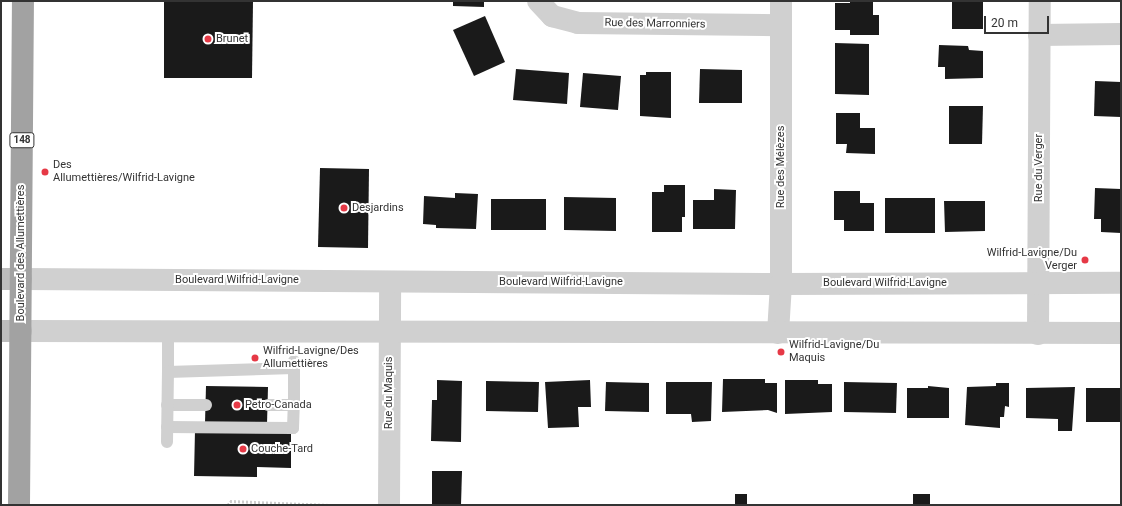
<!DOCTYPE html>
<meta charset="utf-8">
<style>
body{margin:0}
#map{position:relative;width:1122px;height:506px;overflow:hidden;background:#fff;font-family:Roboto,sans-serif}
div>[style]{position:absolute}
.building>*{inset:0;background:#1a1a1a}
.path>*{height:2.5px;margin-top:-1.25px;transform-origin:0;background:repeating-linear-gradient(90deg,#cdcdcd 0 2px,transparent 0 4px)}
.service>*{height:12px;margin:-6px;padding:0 6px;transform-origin:6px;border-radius:6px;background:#d0d0d0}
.minor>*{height:22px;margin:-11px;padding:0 11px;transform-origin:11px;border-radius:11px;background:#d0d0d0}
.tertiary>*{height:22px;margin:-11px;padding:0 11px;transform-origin:11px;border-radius:11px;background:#d0d0d0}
.secondary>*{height:22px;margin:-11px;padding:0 11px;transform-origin:11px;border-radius:11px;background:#bdbdbd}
.trunk>*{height:22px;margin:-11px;padding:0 11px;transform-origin:11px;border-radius:11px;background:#a2a2a2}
.dots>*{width:11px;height:11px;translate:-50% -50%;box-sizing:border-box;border:2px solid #fff;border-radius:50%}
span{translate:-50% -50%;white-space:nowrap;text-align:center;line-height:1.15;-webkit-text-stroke:4px #fff;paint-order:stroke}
.shield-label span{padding:1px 3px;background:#fff;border:1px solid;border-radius:3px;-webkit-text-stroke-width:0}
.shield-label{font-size:10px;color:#333;font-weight:700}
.street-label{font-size:11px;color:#333}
.poi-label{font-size:11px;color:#333}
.left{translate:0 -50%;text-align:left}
.right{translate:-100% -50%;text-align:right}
.frame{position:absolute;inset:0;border:2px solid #333;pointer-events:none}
.scale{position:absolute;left:984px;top:16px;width:65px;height:18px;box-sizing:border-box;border:2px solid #333;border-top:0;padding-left:5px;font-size:12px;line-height:14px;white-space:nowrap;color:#333;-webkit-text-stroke:3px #fff;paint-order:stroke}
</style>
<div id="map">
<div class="building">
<div style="clip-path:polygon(164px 1px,253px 1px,252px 78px,164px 78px)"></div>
<div style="clip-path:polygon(453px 1px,484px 1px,484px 7px,453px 6px)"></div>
<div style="clip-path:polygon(850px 1px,873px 1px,873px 15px,879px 15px,879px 35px,850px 35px,850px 30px,835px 30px,835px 3px,850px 3px)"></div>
<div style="clip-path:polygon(952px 1px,983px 1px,983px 29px,952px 29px)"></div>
<div style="clip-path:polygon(485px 16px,505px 62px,474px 76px,453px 30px)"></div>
<div style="clip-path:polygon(835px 43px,869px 44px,869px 95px,835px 94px)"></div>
<div style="clip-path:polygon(939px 45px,968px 46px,969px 50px,983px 51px,983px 78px,945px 79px,945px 67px,938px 67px)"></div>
<div style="clip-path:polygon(516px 69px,569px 73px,567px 104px,513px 100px)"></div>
<div style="clip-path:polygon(700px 69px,742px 70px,742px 103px,699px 103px)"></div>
<div style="clip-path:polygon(646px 72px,671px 72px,671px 118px,640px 116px,640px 75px,646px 75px)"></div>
<div style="clip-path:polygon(583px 73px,621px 76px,618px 110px,580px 107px)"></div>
<div style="clip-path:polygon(1095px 81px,1121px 82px,1121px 117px,1094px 116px)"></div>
<div style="clip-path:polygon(949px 106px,983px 106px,982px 144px,949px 144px)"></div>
<div style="clip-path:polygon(836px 113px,860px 113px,860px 128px,875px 128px,875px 154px,846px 153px,847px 144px,836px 144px)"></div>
<div style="clip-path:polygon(320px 168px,369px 169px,368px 248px,318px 247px)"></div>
<div style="clip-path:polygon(664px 185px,685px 185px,685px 217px,682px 217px,682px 232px,652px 232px,652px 192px,664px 192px)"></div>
<div style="clip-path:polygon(1095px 188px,1121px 189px,1121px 233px,1101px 232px,1101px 219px,1094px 219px)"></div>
<div style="clip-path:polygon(714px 189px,736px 190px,735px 229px,693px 229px,693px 200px,714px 200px)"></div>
<div style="clip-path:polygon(834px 191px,860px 191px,860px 203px,874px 203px,874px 231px,844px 231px,844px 220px,834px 220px)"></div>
<div style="clip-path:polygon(455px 193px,478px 194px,476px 229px,436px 228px,436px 225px,423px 224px,424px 196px,455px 198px)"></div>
<div style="clip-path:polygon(564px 197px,616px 198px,616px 231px,564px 230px)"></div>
<div style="clip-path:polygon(885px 198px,935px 198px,935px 233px,885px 233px)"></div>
<div style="clip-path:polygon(491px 199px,546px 199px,546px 230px,491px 230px)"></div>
<div style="clip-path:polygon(944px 201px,985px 201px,985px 231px,945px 232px)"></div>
<div style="clip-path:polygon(723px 379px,765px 379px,765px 383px,777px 383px,777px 413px,768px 410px,722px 412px)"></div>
<div style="clip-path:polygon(437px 380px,462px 381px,461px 442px,431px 441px,432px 400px,437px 400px)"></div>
<div style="clip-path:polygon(590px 380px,591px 407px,578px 407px,579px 427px,548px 428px,545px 382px)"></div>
<div style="clip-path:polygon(785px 380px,818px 380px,818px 384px,832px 384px,832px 412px,785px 414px)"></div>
<div style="clip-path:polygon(486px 381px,539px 382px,538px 412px,486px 411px)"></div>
<div style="clip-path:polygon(606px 382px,649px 383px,649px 412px,605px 411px)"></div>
<div style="clip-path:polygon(666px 382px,712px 382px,711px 421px,692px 422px,691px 414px,666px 414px)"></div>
<div style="clip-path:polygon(844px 382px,897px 383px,896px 413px,844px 412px)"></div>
<div style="clip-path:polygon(996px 383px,1009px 383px,1009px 407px,1005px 406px,1004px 417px,1000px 417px,1000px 428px,965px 425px,967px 387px,996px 386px)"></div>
<div style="clip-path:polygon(206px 386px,268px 387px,267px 424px,205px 423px)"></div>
<div style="clip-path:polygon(928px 386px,949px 388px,949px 418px,907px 418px,907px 388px,928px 388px)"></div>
<div style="clip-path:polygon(1075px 387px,1072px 431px,1058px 431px,1058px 419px,1026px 418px,1026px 388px)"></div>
<div style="clip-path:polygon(1086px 388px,1121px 388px,1121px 422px,1086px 422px)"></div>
<div style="clip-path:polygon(195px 430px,291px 432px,291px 468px,257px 467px,257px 477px,194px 476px)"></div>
<div style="clip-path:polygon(432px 471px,462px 471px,461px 505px,432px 505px)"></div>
<div style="clip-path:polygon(735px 494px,747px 494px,747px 505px,735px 505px)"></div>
<div style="clip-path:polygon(913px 494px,930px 494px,930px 505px,913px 505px)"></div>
</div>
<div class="path">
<div style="left:228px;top:505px;width:4px;rotate:-63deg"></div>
<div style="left:230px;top:501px;width:100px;rotate:2.3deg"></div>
</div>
<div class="service">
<div style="left:168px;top:330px;width:42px;rotate:90deg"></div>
<div style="left:168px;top:372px;width:126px;rotate:-1.8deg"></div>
<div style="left:294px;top:368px;width:7px;rotate:-90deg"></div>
<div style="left:167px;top:405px;width:39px"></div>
<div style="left:268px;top:405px;width:26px"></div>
<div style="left:294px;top:405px;width:37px;rotate:-90deg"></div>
<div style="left:167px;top:427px;width:126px;rotate:0.5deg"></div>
<div style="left:293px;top:428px;width:23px;rotate:-88deg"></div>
<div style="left:167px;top:442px;width:70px;rotate:-89.2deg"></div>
</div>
<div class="minor">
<div style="left:538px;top:1px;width:21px;rotate:47deg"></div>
<div style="left:552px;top:16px;width:27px;rotate:15deg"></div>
<div style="left:578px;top:23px;width:203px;rotate:0.6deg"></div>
<div style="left:1039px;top:35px;width:82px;rotate:-0.7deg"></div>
<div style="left:778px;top:333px;width:49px;rotate:-86.5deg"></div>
<div style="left:781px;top:284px;width:283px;rotate:-90deg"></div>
<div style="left:1038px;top:334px;width:333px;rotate:-89.7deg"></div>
<div style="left:389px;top:505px;width:223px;rotate:-89.7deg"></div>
</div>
<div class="tertiary">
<div style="left:21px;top:279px;width:760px;rotate:0.38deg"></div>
<div style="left:781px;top:284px;width:340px;rotate:-0.2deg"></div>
<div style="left:21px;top:331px;width:1100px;rotate:0.1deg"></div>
</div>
<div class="secondary">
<div style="left:1px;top:279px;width:20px"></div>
<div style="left:1px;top:331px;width:20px"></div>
</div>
<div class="trunk">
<div style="left:19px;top:505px;width:504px;rotate:-89.55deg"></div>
</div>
<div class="dots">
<div style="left:208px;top:39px;background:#e63946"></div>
<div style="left:45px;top:172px;background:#e63946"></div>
<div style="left:344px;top:208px;background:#e63946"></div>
<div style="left:1085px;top:260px;background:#e63946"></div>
<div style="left:781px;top:352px;background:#e63946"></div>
<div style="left:255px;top:358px;background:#e63946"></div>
<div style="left:237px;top:405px;background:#e63946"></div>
<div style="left:243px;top:449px;background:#e63946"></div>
</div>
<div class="shield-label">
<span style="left:22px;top:140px">148</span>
</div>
<div class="street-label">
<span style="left:655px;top:24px;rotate:1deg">Rue des Marronniers</span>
<span style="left:781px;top:167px;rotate:-90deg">Rue des Mélèzes</span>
<span style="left:1039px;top:168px;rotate:-90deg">Rue du Verger</span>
<span style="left:21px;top:253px;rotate:-90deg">Boulevard des Allumettières</span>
<span style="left:237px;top:280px">Boulevard Wilfrid-Lavigne</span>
<span style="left:561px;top:282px">Boulevard Wilfrid-Lavigne</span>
<span style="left:885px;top:283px">Boulevard Wilfrid-Lavigne</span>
<span style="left:389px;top:393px;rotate:-90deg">Rue du Maquis</span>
</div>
<div class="poi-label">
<span class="left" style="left:216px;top:39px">Brunet</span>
<span class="left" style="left:53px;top:172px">Des<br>Allumettières/Wilfrid-Lavigne</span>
<span class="left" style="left:352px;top:208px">Desjardins</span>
<span class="right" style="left:1077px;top:260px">Wilfrid-Lavigne/Du<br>Verger</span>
<span class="left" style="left:789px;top:352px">Wilfrid-Lavigne/Du<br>Maquis</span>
<span class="left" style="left:263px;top:358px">Wilfrid-Lavigne/Des<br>Allumettières</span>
<span class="left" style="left:245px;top:405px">Petro-Canada</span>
<span class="left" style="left:251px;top:449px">Couche-Tard</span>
</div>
<div class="frame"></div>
<div class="scale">20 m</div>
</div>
